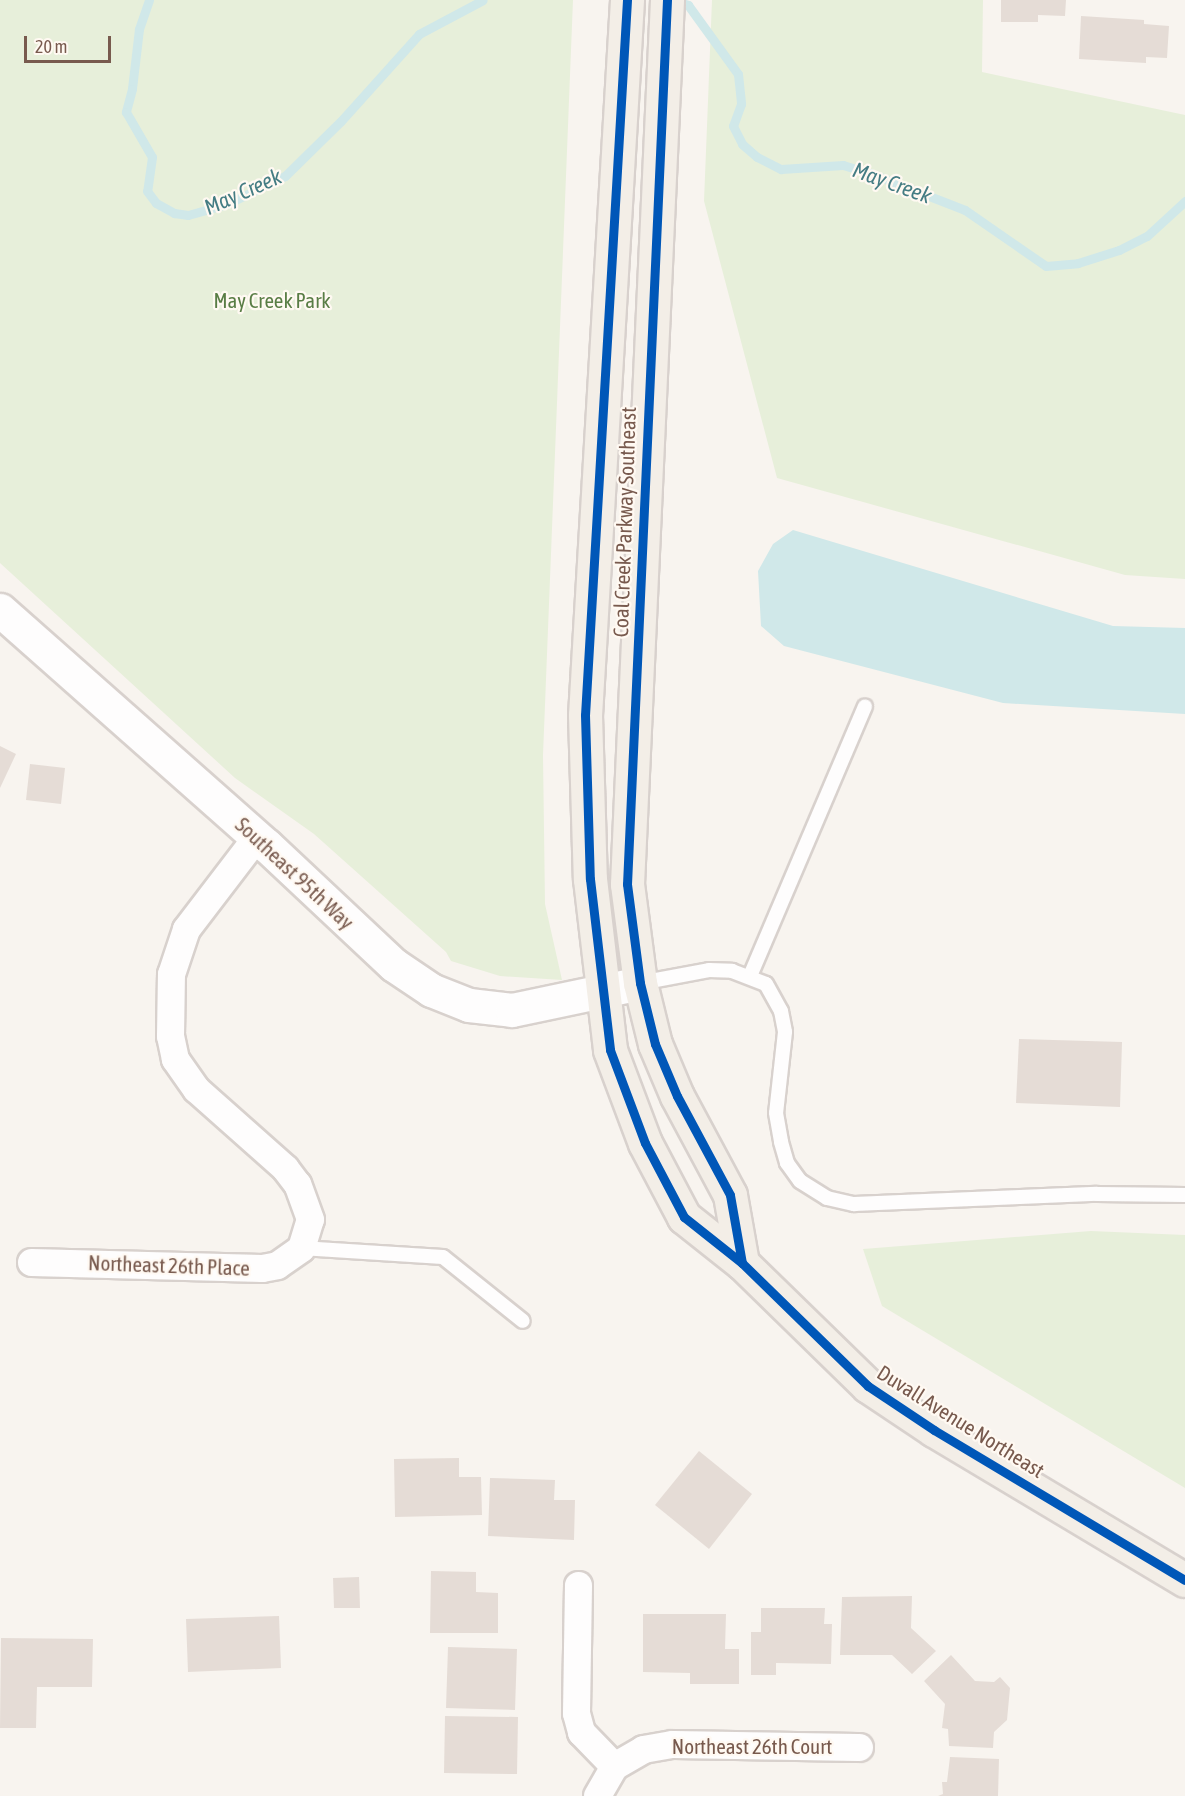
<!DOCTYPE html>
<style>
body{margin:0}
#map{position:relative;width:1185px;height:1796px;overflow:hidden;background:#f8f4ef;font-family:"Asap Condensed",sans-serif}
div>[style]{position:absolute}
.green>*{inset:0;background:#e7efda}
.water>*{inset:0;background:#d0e8e9}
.stream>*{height:9px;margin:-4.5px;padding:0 4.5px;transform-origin:4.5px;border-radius:4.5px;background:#d0e8e9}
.building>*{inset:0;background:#e5dcd6}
.roads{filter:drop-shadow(2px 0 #d8d1cd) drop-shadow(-2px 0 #d8d1cd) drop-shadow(0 2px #d8d1cd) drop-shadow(0 -2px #d8d1cd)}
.service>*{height:14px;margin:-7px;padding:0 7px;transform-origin:7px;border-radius:7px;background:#fefdfd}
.minor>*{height:27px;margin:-13.5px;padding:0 13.5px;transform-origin:13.5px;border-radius:13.5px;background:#fefdfd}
.tertiary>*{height:33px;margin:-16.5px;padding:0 16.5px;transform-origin:16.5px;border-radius:16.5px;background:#fefdfd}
.primary>*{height:33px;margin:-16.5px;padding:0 16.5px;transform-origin:16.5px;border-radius:16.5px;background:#f3eee7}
.cycleway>*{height:9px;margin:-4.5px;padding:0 4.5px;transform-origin:4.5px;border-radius:4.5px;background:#0057b8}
span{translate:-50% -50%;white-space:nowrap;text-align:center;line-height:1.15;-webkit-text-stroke:4.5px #fff9f2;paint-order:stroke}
.park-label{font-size:21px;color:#597d45}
.street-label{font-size:21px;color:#785a4e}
.water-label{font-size:22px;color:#447c83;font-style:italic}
.scale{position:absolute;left:24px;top:36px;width:87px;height:27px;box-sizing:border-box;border:3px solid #785a4e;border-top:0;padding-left:8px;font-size:18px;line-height:21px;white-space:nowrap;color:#785a4e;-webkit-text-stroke:4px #fff9f2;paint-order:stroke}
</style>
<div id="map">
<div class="green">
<div style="clip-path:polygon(0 0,573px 0,543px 755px,545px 904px,562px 980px,500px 976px,451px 961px,446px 952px,314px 834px,235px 778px,0 563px)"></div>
<div style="clip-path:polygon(712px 0,983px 0,982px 72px,1185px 115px,1185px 579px,1125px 575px,777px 478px,704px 201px)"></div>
<div style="clip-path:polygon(1091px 1231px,1185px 1235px,1185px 1488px,882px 1306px,863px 1249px)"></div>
</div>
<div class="water">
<div style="clip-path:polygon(793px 530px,1113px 626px,1185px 628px,1185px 714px,1003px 703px,784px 646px,761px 626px,758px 571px,773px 544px)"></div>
</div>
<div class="stream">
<div style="left:149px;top:0;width:31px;rotate:109deg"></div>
<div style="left:139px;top:29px;width:60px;rotate:96.7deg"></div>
<div style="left:132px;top:89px;width:24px;rotate:105deg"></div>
<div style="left:126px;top:112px;width:52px;rotate:60deg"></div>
<div style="left:152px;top:157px;width:34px;rotate:98deg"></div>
<div style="left:147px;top:191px;width:15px;rotate:53deg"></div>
<div style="left:156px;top:203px;width:21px;rotate:29deg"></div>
<div style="left:174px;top:213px;width:14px;rotate:8deg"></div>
<div style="left:188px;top:215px;width:41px;rotate:-15.8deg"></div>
<div style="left:227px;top:204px;width:64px;rotate:-25.8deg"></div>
<div style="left:285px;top:176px;width:78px;rotate:-44.5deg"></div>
<div style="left:341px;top:121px;width:117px;rotate:-48.1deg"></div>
<div style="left:419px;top:34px;width:72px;rotate:-28deg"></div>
<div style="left:673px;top:0;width:16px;rotate:18deg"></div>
<div style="left:688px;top:5px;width:85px;rotate:54.1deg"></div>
<div style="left:738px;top:74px;width:30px;rotate:84deg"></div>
<div style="left:741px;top:104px;width:23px;rotate:110deg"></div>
<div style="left:733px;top:126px;width:20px;rotate:63deg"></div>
<div style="left:742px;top:144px;width:20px;rotate:41deg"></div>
<div style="left:757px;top:157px;width:27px;rotate:27deg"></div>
<div style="left:781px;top:169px;width:62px;rotate:-3.7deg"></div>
<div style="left:843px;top:165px;width:28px;rotate:17deg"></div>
<div style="left:870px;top:173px;width:102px;rotate:21.3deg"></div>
<div style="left:965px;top:210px;width:98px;rotate:34.7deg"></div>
<div style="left:1046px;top:266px;width:32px;rotate:-5deg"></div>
<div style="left:1078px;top:263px;width:43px;rotate:-17.6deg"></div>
<div style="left:1119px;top:250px;width:31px;rotate:-27deg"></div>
<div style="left:1147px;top:236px;width:52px;rotate:-42.6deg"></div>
</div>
<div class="building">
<div style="clip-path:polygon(1001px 0,1066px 0,1065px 16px,1038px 15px,1038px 22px,1001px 22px)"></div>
<div style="clip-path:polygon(1081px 16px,1144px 20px,1144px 24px,1169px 26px,1167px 58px,1146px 57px,1146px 63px,1079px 59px)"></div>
<div style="clip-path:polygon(0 746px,16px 754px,0 788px)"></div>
<div style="clip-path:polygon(30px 764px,65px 768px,61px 804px,26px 800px)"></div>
<div style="clip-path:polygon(1019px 1039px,1122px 1042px,1120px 1107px,1016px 1103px)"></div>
<div style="clip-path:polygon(699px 1451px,752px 1494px,709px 1549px,655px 1505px)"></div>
<div style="clip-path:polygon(459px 1458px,459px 1477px,481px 1477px,482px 1515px,395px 1517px,394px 1459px)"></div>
<div style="clip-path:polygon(490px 1478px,555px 1480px,554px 1500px,575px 1500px,574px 1540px,488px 1536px)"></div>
<div style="clip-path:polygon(431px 1571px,476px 1572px,476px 1592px,498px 1593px,498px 1633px,430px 1633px)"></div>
<div style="clip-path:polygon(359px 1577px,360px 1608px,334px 1608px,333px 1578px)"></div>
<div style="clip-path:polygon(912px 1596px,911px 1628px,936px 1651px,912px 1674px,892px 1655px,840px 1655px,842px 1597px)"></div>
<div style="clip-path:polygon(761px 1608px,825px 1608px,824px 1624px,832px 1624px,831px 1664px,776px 1663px,776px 1675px,751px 1675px,751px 1632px,761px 1632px)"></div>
<div style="clip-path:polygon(643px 1614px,726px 1614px,725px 1649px,739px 1649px,739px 1684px,690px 1684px,690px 1673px,643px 1672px)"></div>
<div style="clip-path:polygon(279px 1616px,281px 1668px,188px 1672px,186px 1619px)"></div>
<div style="clip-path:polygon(1px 1638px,93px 1639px,92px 1687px,37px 1687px,36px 1728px,0 1728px)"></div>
<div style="clip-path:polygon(448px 1647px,517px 1649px,515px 1710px,446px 1708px)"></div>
<div style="clip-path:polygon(951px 1655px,975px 1681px,994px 1682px,1000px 1677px,1010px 1688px,1007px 1720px,994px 1732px,993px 1748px,949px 1746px,948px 1729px,942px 1728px,945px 1704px,924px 1681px)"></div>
<div style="clip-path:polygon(445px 1716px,518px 1717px,517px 1774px,444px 1773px)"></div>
<div style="clip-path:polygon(950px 1757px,999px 1759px,998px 1796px,938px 1796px,943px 1794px,942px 1782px,947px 1782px)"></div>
</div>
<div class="roads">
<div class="service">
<div style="left:750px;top:976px;width:293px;rotate:-66.9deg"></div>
<div style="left:640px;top:983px;width:70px;rotate:-10.7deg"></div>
<div style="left:709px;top:970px;width:23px;rotate:2deg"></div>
<div style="left:732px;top:971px;width:36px;rotate:21deg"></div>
<div style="left:766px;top:984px;width:31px;rotate:61deg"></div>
<div style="left:781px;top:1011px;width:21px;rotate:79deg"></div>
<div style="left:785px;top:1032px;width:81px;rotate:96.3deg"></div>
<div style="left:776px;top:1113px;width:29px;rotate:80deg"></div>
<div style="left:781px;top:1142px;width:22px;rotate:74deg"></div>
<div style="left:787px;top:1163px;width:22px;rotate:54deg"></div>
<div style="left:800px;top:1181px;width:32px;rotate:32deg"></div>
<div style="left:827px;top:1198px;width:28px;rotate:13deg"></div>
<div style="left:854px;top:1204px;width:243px;rotate:-2.4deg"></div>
<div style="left:1097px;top:1194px;width:88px;rotate:0.7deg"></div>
<div style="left:301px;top:1248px;width:142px;rotate:3.6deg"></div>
<div style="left:443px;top:1257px;width:102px;rotate:38.7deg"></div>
</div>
<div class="minor">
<div style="left:31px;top:1262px;width:231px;rotate:1.5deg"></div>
<div style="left:262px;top:1268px;width:15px;rotate:-11deg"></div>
<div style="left:277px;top:1265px;width:29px;rotate:-35deg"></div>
<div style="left:301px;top:1248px;width:30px;rotate:-73deg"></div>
<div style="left:310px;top:1219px;width:37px;rotate:-110deg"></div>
<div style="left:297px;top:1184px;width:20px;rotate:-127deg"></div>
<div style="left:285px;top:1168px;width:119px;rotate:-138.4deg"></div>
<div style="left:196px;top:1089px;width:37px;rotate:-125deg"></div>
<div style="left:175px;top:1059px;width:24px;rotate:-102deg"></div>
<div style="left:170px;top:1036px;width:62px;rotate:-89.1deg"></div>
<div style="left:171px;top:974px;width:47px;rotate:-71.6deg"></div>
<div style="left:186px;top:929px;width:117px;rotate:-52.6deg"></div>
<div style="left:578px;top:1585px;width:128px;rotate:90.9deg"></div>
<div style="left:576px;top:1713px;width:20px;rotate:75deg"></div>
<div style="left:581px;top:1732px;width:47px;rotate:45.9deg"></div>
<div style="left:614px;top:1766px;width:34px;rotate:120deg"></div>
<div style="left:614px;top:1766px;width:34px;rotate:-30deg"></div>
<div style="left:643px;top:1749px;width:29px;rotate:-10deg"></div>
<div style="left:672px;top:1744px;width:187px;rotate:0.9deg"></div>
</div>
<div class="tertiary">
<div style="left:0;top:610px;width:355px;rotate:41.5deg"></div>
<div style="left:266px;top:845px;width:175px;rotate:43.2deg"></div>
<div style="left:394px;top:965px;width:45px;rotate:34deg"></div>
<div style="left:431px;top:990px;width:41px;rotate:21.5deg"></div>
<div style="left:469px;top:1005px;width:43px;rotate:6.6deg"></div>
<div style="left:512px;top:1010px;width:131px;rotate:-11.9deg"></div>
</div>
<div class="primary">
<div style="left:627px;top:0;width:716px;rotate:93.36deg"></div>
<div style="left:585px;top:715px;width:164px;rotate:88.3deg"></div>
<div style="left:590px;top:879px;width:172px;rotate:83.3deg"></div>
<div style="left:610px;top:1050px;width:99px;rotate:69.4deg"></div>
<div style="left:645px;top:1143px;width:84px;rotate:62.2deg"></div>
<div style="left:684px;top:1217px;width:74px;rotate:38.4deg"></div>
<div style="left:742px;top:1263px;width:176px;rotate:44.3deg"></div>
<div style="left:868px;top:1386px;width:79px;rotate:33.7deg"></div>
<div style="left:934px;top:1430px;width:292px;rotate:30.9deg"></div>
<div style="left:667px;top:0;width:885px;rotate:92.59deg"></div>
<div style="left:627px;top:884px;width:100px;rotate:82.5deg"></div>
<div style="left:640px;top:983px;width:63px;rotate:76.2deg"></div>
<div style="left:655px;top:1044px;width:56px;rotate:67.1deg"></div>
<div style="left:677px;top:1096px;width:112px;rotate:61.8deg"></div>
<div style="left:730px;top:1195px;width:69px;rotate:80deg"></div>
</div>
</div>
<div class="cycleway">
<div style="left:627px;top:0;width:716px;rotate:93.36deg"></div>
<div style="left:585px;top:715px;width:164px;rotate:88.3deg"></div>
<div style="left:590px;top:879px;width:172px;rotate:83.3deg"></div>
<div style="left:610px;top:1050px;width:99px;rotate:69.4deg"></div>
<div style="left:645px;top:1143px;width:84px;rotate:62.2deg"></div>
<div style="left:684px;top:1217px;width:74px;rotate:38.4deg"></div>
<div style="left:742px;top:1263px;width:176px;rotate:44.3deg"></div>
<div style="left:868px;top:1386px;width:79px;rotate:33.7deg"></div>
<div style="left:934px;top:1430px;width:292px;rotate:30.9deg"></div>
<div style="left:667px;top:0;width:885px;rotate:92.59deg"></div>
<div style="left:627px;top:884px;width:100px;rotate:82.5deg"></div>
<div style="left:640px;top:983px;width:63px;rotate:76.2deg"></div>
<div style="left:655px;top:1044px;width:56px;rotate:67.1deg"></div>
<div style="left:677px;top:1096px;width:112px;rotate:61.8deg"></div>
<div style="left:730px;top:1195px;width:69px;rotate:80deg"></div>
</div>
<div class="park-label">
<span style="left:272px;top:300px">May Creek Park</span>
</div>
<div class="street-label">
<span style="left:624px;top:522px;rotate:-88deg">Coal Creek Parkway Southeast</span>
<span style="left:295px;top:873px;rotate:43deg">Southeast 95th Way</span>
<span style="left:169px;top:1265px;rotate:2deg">Northeast 26th Place</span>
<span style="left:961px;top:1421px;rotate:32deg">Duvall Avenue Northeast</span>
<span style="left:752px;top:1746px">Northeast 26th Court</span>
</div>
<div class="water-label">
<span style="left:892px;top:183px;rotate:20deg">May Creek</span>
<span style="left:243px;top:192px;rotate:-24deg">May Creek</span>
</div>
<div class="scale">20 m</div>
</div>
